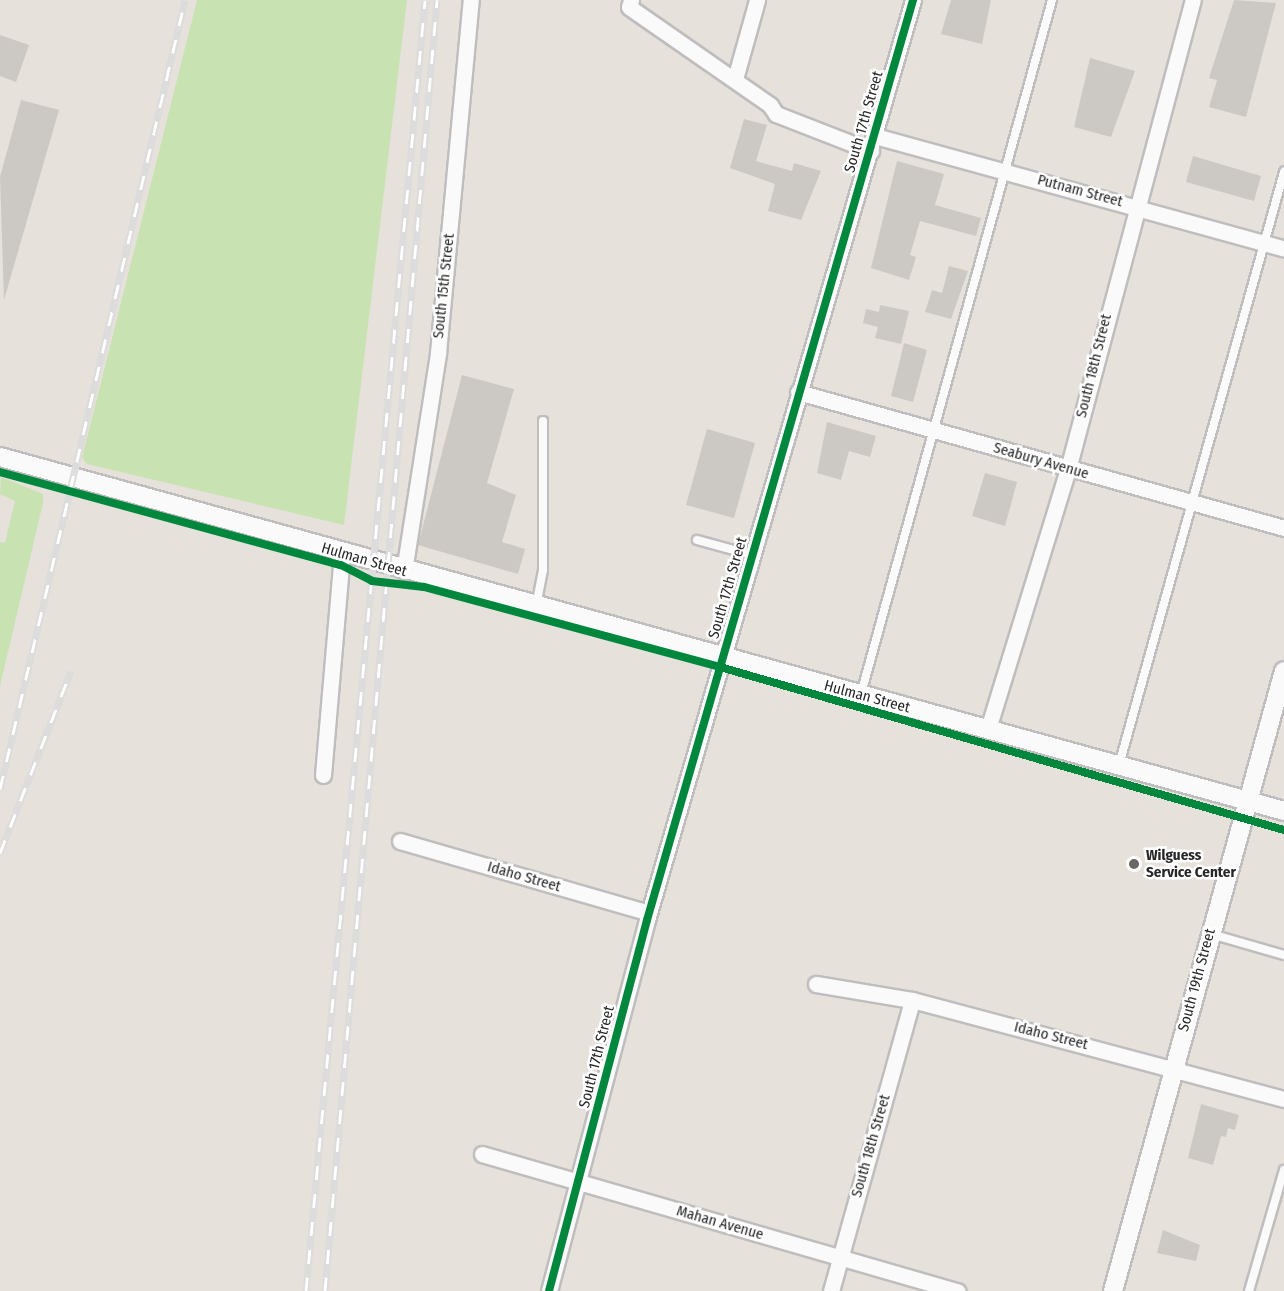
<!DOCTYPE html>
<style>
body{margin:0}
#map{position:relative;width:1284px;height:1291px;overflow:hidden;background:#e6e1db;font-family:"Fira Sans Condensed",sans-serif}
div>[style]{position:absolute}
.green>*{inset:0;background:#c9e2b2}
.building>*{inset:0;background:#ccc9c5}
.roads{filter:drop-shadow(2px 0 #bfbdbd) drop-shadow(-2px 0 #bfbdbd) drop-shadow(0 2px #bfbdbd) drop-shadow(0 -2px #bfbdbd)}
.service>*{height:8px;margin:-4px;padding:0 4px;transform-origin:4px;border-radius:4px;background:#fbfafa}
.minor>*{height:15px;margin:-7.5px;padding:0 7.5px;transform-origin:7.5px;border-radius:7.5px;background:#fbfafa}
.tertiary>*{height:18px;margin:-9px;padding:0 9px;transform-origin:9px;border-radius:9px;background:#fbfafa}
.rail>*{height:7px;margin-top:-3.5px;transform-origin:0;background:repeating-linear-gradient(90deg,#fff 0 14px,#dcdcdd 0 28px);box-sizing:border-box;border-block:2px solid #dcdcdd}
.cycleway>*{height:8px;margin:-4px;padding:0 4px;transform-origin:4px;border-radius:4px;background:#00873e}
.dots>*{width:16px;height:16px;translate:-50% -50%;box-sizing:border-box;border:3px solid #fff;border-radius:50%}
span{translate:-50% -50%;white-space:nowrap;text-align:center;line-height:1.15;-webkit-text-stroke:5px #fff;paint-order:stroke}
.street-label{font-size:15px;color:#272727}
.poi-label{font-size:15px;color:#272727;font-weight:700}
.left{translate:0 -50%;text-align:left}
</style>
<div id="map">
<div class="green">
<div style="clip-path:polygon(197px 0,407px 0,344px 525px,87px 464px,82px 458px)"></div>
<div style="clip-path:polygon(1px 477px,43px 494px,43px 503px,0 686px,0 542px,5px 543px,15px 501px,0 494px)"></div>
</div>
<div class="building">
<div style="clip-path:polygon(951px 0,991px 0,982px 44px,941px 34px)"></div>
<div style="clip-path:polygon(1234px 0,1276px 3px,1246px 117px,1209px 107px,1217px 80px,1209px 78px)"></div>
<div style="clip-path:polygon(0 35px,29px 45px,16px 82px,0 76px)"></div>
<div style="clip-path:polygon(1090px 58px,1135px 71px,1111px 137px,1074px 127px)"></div>
<div style="clip-path:polygon(21px 100px,59px 110px,4px 300px,0 177px)"></div>
<div style="clip-path:polygon(744px 119px,767px 125px,756px 161px,792px 171px,794px 163px,821px 171px,801px 220px,768px 211px,775px 184px,730px 168px)"></div>
<div style="clip-path:polygon(1193px 156px,1261px 176px,1254px 201px,1186px 182px)"></div>
<div style="clip-path:polygon(897px 161px,944px 174px,935px 205px,981px 218px,976px 236px,920px 221px,910px 255px,916px 257px,909px 280px,871px 268px)"></div>
<div style="clip-path:polygon(949px 266px,968px 271px,951px 319px,925px 312px,932px 290px,942px 293px)"></div>
<div style="clip-path:polygon(880px 305px,909px 311px,901px 344px,875px 338px,878px 327px,863px 323px,866px 309px,879px 312px)"></div>
<div style="clip-path:polygon(904px 343px,927px 350px,913px 402px,891px 396px)"></div>
<div style="clip-path:polygon(462px 375px,514px 389px,487px 483px,516px 495px,502px 542px,525px 549px,518px 574px,418px 545px)"></div>
<div style="clip-path:polygon(827px 422px,876px 436px,870px 457px,849px 451px,841px 480px,817px 473px)"></div>
<div style="clip-path:polygon(707px 429px,755px 443px,734px 518px,686px 505px)"></div>
<div style="clip-path:polygon(985px 473px,1017px 482px,1005px 526px,972px 516px)"></div>
<div style="clip-path:polygon(1201px 1104px,1239px 1115px,1235px 1130px,1228px 1128px,1226px 1137px,1221px 1136px,1213px 1165px,1188px 1158px)"></div>
<div style="clip-path:polygon(1163px 1230px,1200px 1245px,1196px 1261px,1157px 1253px)"></div>
</div>
<div class="roads">
<div class="service">
<div style="left:697px;top:540px;width:57px;rotate:15.3deg"></div>
<div style="left:536px;top:606px;width:37px;rotate:-79deg"></div>
<div style="left:543px;top:570px;width:149px;rotate:-90deg"></div>
<div style="left:861px;top:694px;width:720px;rotate:-74.61deg"></div>
<div style="left:1119px;top:765px;width:616px;rotate:-74.45deg"></div>
<div style="left:1211px;top:934px;width:76px;rotate:16deg"></div>
<div style="left:1249px;top:1291px;width:126px;rotate:-73.9deg"></div>
</div>
<div class="minor">
<div style="left:631px;top:0;width:7px;rotate:106deg"></div>
<div style="left:629px;top:7px;width:172px;rotate:34.8deg"></div>
<div style="left:770px;top:105px;width:11px;rotate:56deg"></div>
<div style="left:776px;top:114px;width:102px;rotate:21.3deg"></div>
<div style="left:735px;top:79px;width:82px;rotate:-74.4deg"></div>
<div style="left:875px;top:136px;width:424px;rotate:15.4deg"></div>
<div style="left:798px;top:392px;width:505px;rotate:15.63deg"></div>
<div style="left:404px;top:571px;width:221px;rotate:-81.1deg"></div>
<div style="left:438px;top:353px;width:355px;rotate:-84.7deg"></div>
<div style="left:988px;top:729px;width:272px;rotate:-72.9deg"></div>
<div style="left:1068px;top:469px;width:485px;rotate:-75.1deg"></div>
<div style="left:323px;top:775px;width:211px;rotate:-85.1deg"></div>
<div style="left:341px;top:565px;width:12px;rotate:-104deg"></div>
<div style="left:400px;top:841px;width:259px;rotate:16.1deg"></div>
<div style="left:816px;top:984px;width:97px;rotate:9.5deg"></div>
<div style="left:912px;top:1000px;width:385px;rotate:14.9deg"></div>
<div style="left:482px;top:1154px;width:495px;rotate:16.1deg"></div>
<div style="left:549px;top:1291px;width:384px;rotate:-75.2deg"></div>
<div style="left:647px;top:920px;width:958px;rotate:-73.87deg"></div>
<div style="left:831px;top:1291px;width:302px;rotate:-74.4deg"></div>
</div>
<div class="tertiary">
<div style="left:0;top:457px;width:1332px;rotate:15.41deg"></div>
<div style="left:1113px;top:1291px;width:643px;rotate:-74.58deg"></div>
</div>
</div>
<div class="rail">
<div style="left:0;top:789px;width:810px;rotate:-76.8deg"></div>
<div style="left:0;top:853px;width:195px;rotate:-68.7deg"></div>
<div style="left:306px;top:1291px;width:1296px;rotate:-84.73deg"></div>
<div style="left:325px;top:1291px;width:1296px;rotate:-85.04deg"></div>
</div>
<div class="cycleway">
<div style="left:0;top:472px;width:353px;rotate:15.3deg"></div>
<div style="left:341px;top:565px;width:35px;rotate:27deg"></div>
<div style="left:372px;top:581px;width:52px;rotate:6.6deg"></div>
<div style="left:424px;top:587px;width:307px;rotate:15.1deg"></div>
<div style="left:720px;top:667px;width:587px;rotate:16.12deg"></div>
<div style="left:549px;top:1291px;width:384px;rotate:-75.2deg"></div>
<div style="left:647px;top:920px;width:958px;rotate:-73.87deg"></div>
</div>
<div class="dots">
<div style="left:1134px;top:864px;background:#6a6866"></div>
</div>
<div class="street-label">
<span style="left:864px;top:122px;rotate:-74deg">South 17th Street</span>
<span style="left:1080px;top:191px;rotate:15deg">Putnam Street</span>
<span style="left:444px;top:286px;rotate:-84deg">South 15th Street</span>
<span style="left:1094px;top:366px;rotate:-76deg">South 18th Street</span>
<span style="left:1041px;top:461px;rotate:16deg">Seabury Avenue</span>
<span style="left:364px;top:560px;rotate:16deg">Hulman Street</span>
<span style="left:728px;top:588px;rotate:-74deg">South 17th Street</span>
<span style="left:867px;top:697px;rotate:15deg">Hulman Street</span>
<span style="left:524px;top:877px;rotate:16deg">Idaho Street</span>
<span style="left:1197px;top:980px;rotate:-75deg">South 19th Street</span>
<span style="left:1051px;top:1036px;rotate:14deg">Idaho Street</span>
<span style="left:597px;top:1057px;rotate:-76deg">South 17th Street</span>
<span style="left:871px;top:1146px;rotate:-74deg">South 18th Street</span>
<span style="left:720px;top:1223px;rotate:16deg">Mahan Avenue</span>
</div>
<div class="poi-label">
<span class="left" style="left:1146px;top:864px">Wilguess<br>Service Center</span>
</div>
</div>
